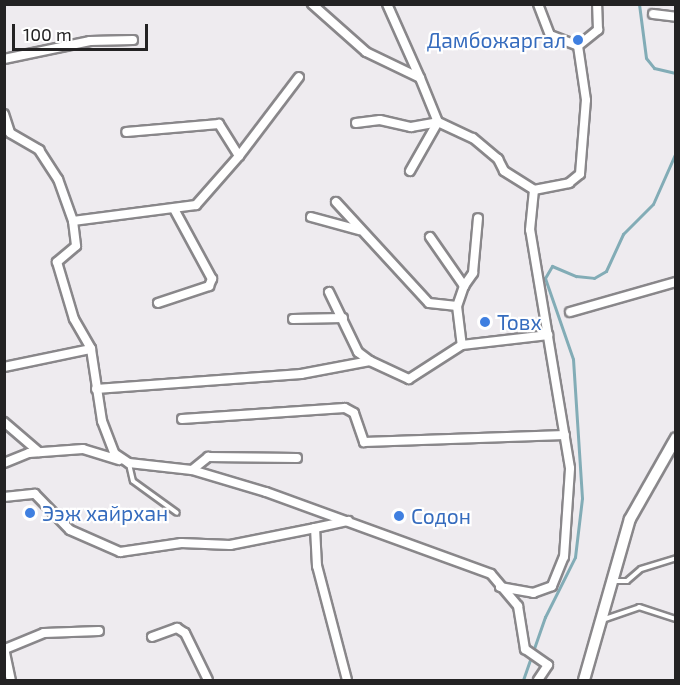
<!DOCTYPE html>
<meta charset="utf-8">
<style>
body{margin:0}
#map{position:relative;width:680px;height:685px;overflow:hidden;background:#eeebef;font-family:"Exo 2",sans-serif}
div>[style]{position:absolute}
.stream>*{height:3px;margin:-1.5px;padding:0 1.5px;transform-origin:1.5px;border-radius:1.5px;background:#82acb6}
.roads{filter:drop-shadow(2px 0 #89878a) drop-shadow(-2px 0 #89878a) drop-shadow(0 2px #89878a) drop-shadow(0 -2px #89878a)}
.lane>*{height:4px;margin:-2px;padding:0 2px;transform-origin:2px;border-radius:2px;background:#fff}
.street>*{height:8px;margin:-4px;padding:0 4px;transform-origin:4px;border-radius:4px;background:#fff}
.secondary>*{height:10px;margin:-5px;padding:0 5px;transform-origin:5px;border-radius:5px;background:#fff}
.dots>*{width:16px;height:16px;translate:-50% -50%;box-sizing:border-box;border:3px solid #fff;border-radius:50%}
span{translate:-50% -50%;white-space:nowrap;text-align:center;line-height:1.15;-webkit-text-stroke:4.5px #fff;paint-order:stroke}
.shop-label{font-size:21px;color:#366cbe}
.right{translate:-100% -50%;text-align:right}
.left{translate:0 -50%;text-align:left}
.frame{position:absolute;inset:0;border:6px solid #232223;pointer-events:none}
.scale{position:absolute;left:12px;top:24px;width:136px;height:27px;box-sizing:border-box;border:3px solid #232223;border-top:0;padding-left:8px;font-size:18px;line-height:21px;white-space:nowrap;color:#232223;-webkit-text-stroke:4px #fff;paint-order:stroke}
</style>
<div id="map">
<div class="stream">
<div style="left:639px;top:4px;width:54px;rotate:82.6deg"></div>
<div style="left:646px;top:58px;width:13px;rotate:51deg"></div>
<div style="left:654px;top:68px;width:23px;rotate:13deg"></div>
<div style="left:523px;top:680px;width:67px;rotate:-70.8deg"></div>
<div style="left:545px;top:617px;width:67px;rotate:-63.4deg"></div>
<div style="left:575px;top:557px;width:59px;rotate:-83.2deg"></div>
<div style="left:582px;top:498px;width:139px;rotate:-93.7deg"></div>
<div style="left:573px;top:359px;width:86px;rotate:-109.1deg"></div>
<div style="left:545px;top:278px;width:14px;rotate:-60deg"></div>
<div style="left:552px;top:266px;width:26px;rotate:23deg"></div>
<div style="left:576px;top:276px;width:18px;rotate:6deg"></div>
<div style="left:594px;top:278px;width:14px;rotate:-30deg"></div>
<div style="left:606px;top:271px;width:41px;rotate:-65.3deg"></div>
<div style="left:623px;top:234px;width:42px;rotate:-45deg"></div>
<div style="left:653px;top:204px;width:57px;rotate:-66.1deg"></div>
</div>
<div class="roads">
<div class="lane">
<div style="left:129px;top:464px;width:17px;rotate:77deg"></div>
<div style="left:133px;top:481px;width:54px;rotate:36deg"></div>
<div style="left:613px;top:581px;width:14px"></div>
<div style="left:627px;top:581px;width:18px;rotate:-41deg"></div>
<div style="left:641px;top:569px;width:37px;rotate:-17deg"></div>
<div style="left:605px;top:619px;width:36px;rotate:-19deg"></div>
<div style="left:639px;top:607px;width:39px;rotate:18deg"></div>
</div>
<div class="street">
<div style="left:312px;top:4px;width:72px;rotate:41.6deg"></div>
<div style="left:366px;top:52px;width:60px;rotate:25.7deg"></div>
<div style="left:420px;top:78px;width:48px;rotate:67.8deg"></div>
<div style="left:438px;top:122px;width:38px;rotate:25deg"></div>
<div style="left:473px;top:138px;width:33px;rotate:40deg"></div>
<div style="left:498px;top:159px;width:13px;rotate:63deg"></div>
<div style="left:504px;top:171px;width:36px;rotate:32deg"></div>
<div style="left:387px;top:4px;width:81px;rotate:66deg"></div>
<div style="left:538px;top:4px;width:33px;rotate:69deg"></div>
<div style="left:550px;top:35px;width:30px;rotate:21deg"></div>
<div style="left:653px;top:14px;width:23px;rotate:7deg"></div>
<div style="left:4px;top:59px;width:88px;rotate:-11.8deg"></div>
<div style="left:90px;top:41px;width:43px;rotate:-1.3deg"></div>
<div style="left:4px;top:114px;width:20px;rotate:72deg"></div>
<div style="left:10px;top:133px;width:34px;rotate:30deg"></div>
<div style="left:39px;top:150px;width:35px;rotate:57deg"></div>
<div style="left:58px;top:179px;width:45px;rotate:70.3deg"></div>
<div style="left:73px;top:221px;width:25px;rotate:83deg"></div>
<div style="left:76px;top:246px;width:25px;rotate:140deg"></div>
<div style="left:57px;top:262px;width:59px;rotate:73.4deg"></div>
<div style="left:74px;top:319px;width:34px;rotate:60deg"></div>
<div style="left:91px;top:349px;width:73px;rotate:81.3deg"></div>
<div style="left:102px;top:421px;width:34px;rotate:69deg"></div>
<div style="left:114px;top:453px;width:18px;rotate:34deg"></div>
<div style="left:129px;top:463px;width:63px;rotate:6.3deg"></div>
<div style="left:192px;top:470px;width:77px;rotate:16.6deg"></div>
<div style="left:266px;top:492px;width:239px;rotate:20deg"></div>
<div style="left:491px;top:574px;width:42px;rotate:49.8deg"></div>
<div style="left:518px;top:606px;width:44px;rotate:80.8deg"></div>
<div style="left:525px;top:649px;width:28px;rotate:35deg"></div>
<div style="left:548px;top:665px;width:18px;rotate:124deg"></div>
<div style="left:356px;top:123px;width:24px;rotate:-7deg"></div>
<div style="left:380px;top:120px;width:32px;rotate:13deg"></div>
<div style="left:411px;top:127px;width:27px;rotate:-10deg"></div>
<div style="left:239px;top:156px;width:99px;rotate:-52.8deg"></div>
<div style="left:410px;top:171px;width:56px;rotate:-60.3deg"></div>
<div style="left:336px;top:202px;width:137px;rotate:47.4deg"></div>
<div style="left:429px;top:303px;width:28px;rotate:6deg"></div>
<div style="left:457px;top:306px;width:39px;rotate:83deg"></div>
<div style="left:311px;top:217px;width:50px;rotate:15.2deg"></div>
<div style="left:73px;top:221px;width:124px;rotate:-7.4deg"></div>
<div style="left:196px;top:205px;width:65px;rotate:-48.7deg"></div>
<div style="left:239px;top:156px;width:38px;rotate:-122deg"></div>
<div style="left:219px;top:124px;width:93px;rotate:175.1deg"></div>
<div style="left:430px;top:237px;width:60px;rotate:55.2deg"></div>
<div style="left:464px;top:286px;width:21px;rotate:109deg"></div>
<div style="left:464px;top:286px;width:16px;rotate:-55deg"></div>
<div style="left:473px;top:273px;width:55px;rotate:-84.8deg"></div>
<div style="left:329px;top:292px;width:67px;rotate:64.2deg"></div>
<div style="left:358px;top:352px;width:15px;rotate:37deg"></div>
<div style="left:158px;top:303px;width:54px;rotate:-18.4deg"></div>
<div style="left:209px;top:286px;width:8px;rotate:-67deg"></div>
<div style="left:212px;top:279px;width:80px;rotate:-118.5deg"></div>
<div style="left:570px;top:312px;width:110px;rotate:-15.8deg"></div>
<div style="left:293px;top:319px;width:50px;rotate:-1.1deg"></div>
<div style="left:4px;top:367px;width:89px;rotate:-11.7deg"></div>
<div style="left:96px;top:389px;width:206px;rotate:-4.2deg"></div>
<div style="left:301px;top:374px;width:70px;rotate:-10.7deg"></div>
<div style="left:370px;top:361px;width:43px;rotate:24.8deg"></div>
<div style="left:409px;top:379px;width:63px;rotate:-32.7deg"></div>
<div style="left:462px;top:345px;width:87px;rotate:-6.6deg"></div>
<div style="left:182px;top:419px;width:163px;rotate:-3.9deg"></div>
<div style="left:345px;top:408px;width:10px;rotate:29deg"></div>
<div style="left:354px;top:413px;width:31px;rotate:71deg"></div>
<div style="left:364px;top:442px;width:201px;rotate:-2deg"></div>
<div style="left:4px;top:422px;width:46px;rotate:40.6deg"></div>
<div style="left:4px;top:463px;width:27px;rotate:-22deg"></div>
<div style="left:29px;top:453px;width:54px;rotate:-4.2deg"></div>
<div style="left:83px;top:449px;width:38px;rotate:17deg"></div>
<div style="left:192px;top:470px;width:21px;rotate:-39deg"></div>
<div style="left:208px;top:457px;width:89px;rotate:0.6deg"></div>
<div style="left:4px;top:497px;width:31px;rotate:-6deg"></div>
<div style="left:35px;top:494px;width:50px;rotate:45.8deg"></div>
<div style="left:70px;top:530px;width:55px;rotate:23.7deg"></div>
<div style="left:120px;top:552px;width:62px;rotate:-8.4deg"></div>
<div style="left:181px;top:543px;width:49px;rotate:2.3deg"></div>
<div style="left:230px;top:545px;width:87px;rotate:-11.3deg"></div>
<div style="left:500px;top:587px;width:34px;rotate:10deg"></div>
<div style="left:533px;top:593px;width:20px;rotate:-20deg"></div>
<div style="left:552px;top:586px;width:31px;rotate:-68deg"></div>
<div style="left:564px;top:557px;width:89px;rotate:-86.1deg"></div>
<div style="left:570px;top:468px;width:241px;rotate:-99.5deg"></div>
<div style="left:530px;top:230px;width:40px;rotate:-84.3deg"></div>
<div style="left:534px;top:190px;width:36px;rotate:-11deg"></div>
<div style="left:569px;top:183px;width:14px;rotate:-39deg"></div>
<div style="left:580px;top:174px;width:74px;rotate:-85.4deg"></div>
<div style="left:586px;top:100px;width:55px;rotate:-98.4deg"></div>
<div style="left:578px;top:46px;width:26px;rotate:-39deg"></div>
<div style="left:598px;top:30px;width:26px;rotate:-92deg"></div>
<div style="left:152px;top:637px;width:27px;rotate:-20deg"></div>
<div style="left:177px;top:628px;width:9px;rotate:32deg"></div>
<div style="left:185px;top:633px;width:52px;rotate:63.9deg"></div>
<div style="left:4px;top:648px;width:33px;rotate:78deg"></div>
<div style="left:5px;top:649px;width:42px;rotate:-22.3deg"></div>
<div style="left:44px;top:633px;width:55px;rotate:-2.1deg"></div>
<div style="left:347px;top:680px;width:118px;rotate:-104.7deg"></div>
<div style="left:317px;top:566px;width:38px;rotate:-93deg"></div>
<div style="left:315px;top:528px;width:34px;rotate:-12deg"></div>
</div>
<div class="secondary">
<div style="left:584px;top:680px;width:167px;rotate:-74.1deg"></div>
<div style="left:630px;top:519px;width:93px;rotate:-60.4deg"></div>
</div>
</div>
<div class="dots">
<div style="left:578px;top:40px;background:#3f7fe0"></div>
<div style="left:485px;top:322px;background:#3f7fe0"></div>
<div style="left:30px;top:513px;background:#3f7fe0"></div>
<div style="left:399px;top:516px;background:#3f7fe0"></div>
</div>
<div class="shop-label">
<span class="right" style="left:566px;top:40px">Дамбожаргал</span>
<span class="left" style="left:497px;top:322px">Товх</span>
<span class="left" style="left:42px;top:513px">Ээж хайрхан</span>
<span class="left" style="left:411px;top:516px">Содон</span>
</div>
<div class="frame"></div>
<div class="scale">100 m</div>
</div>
